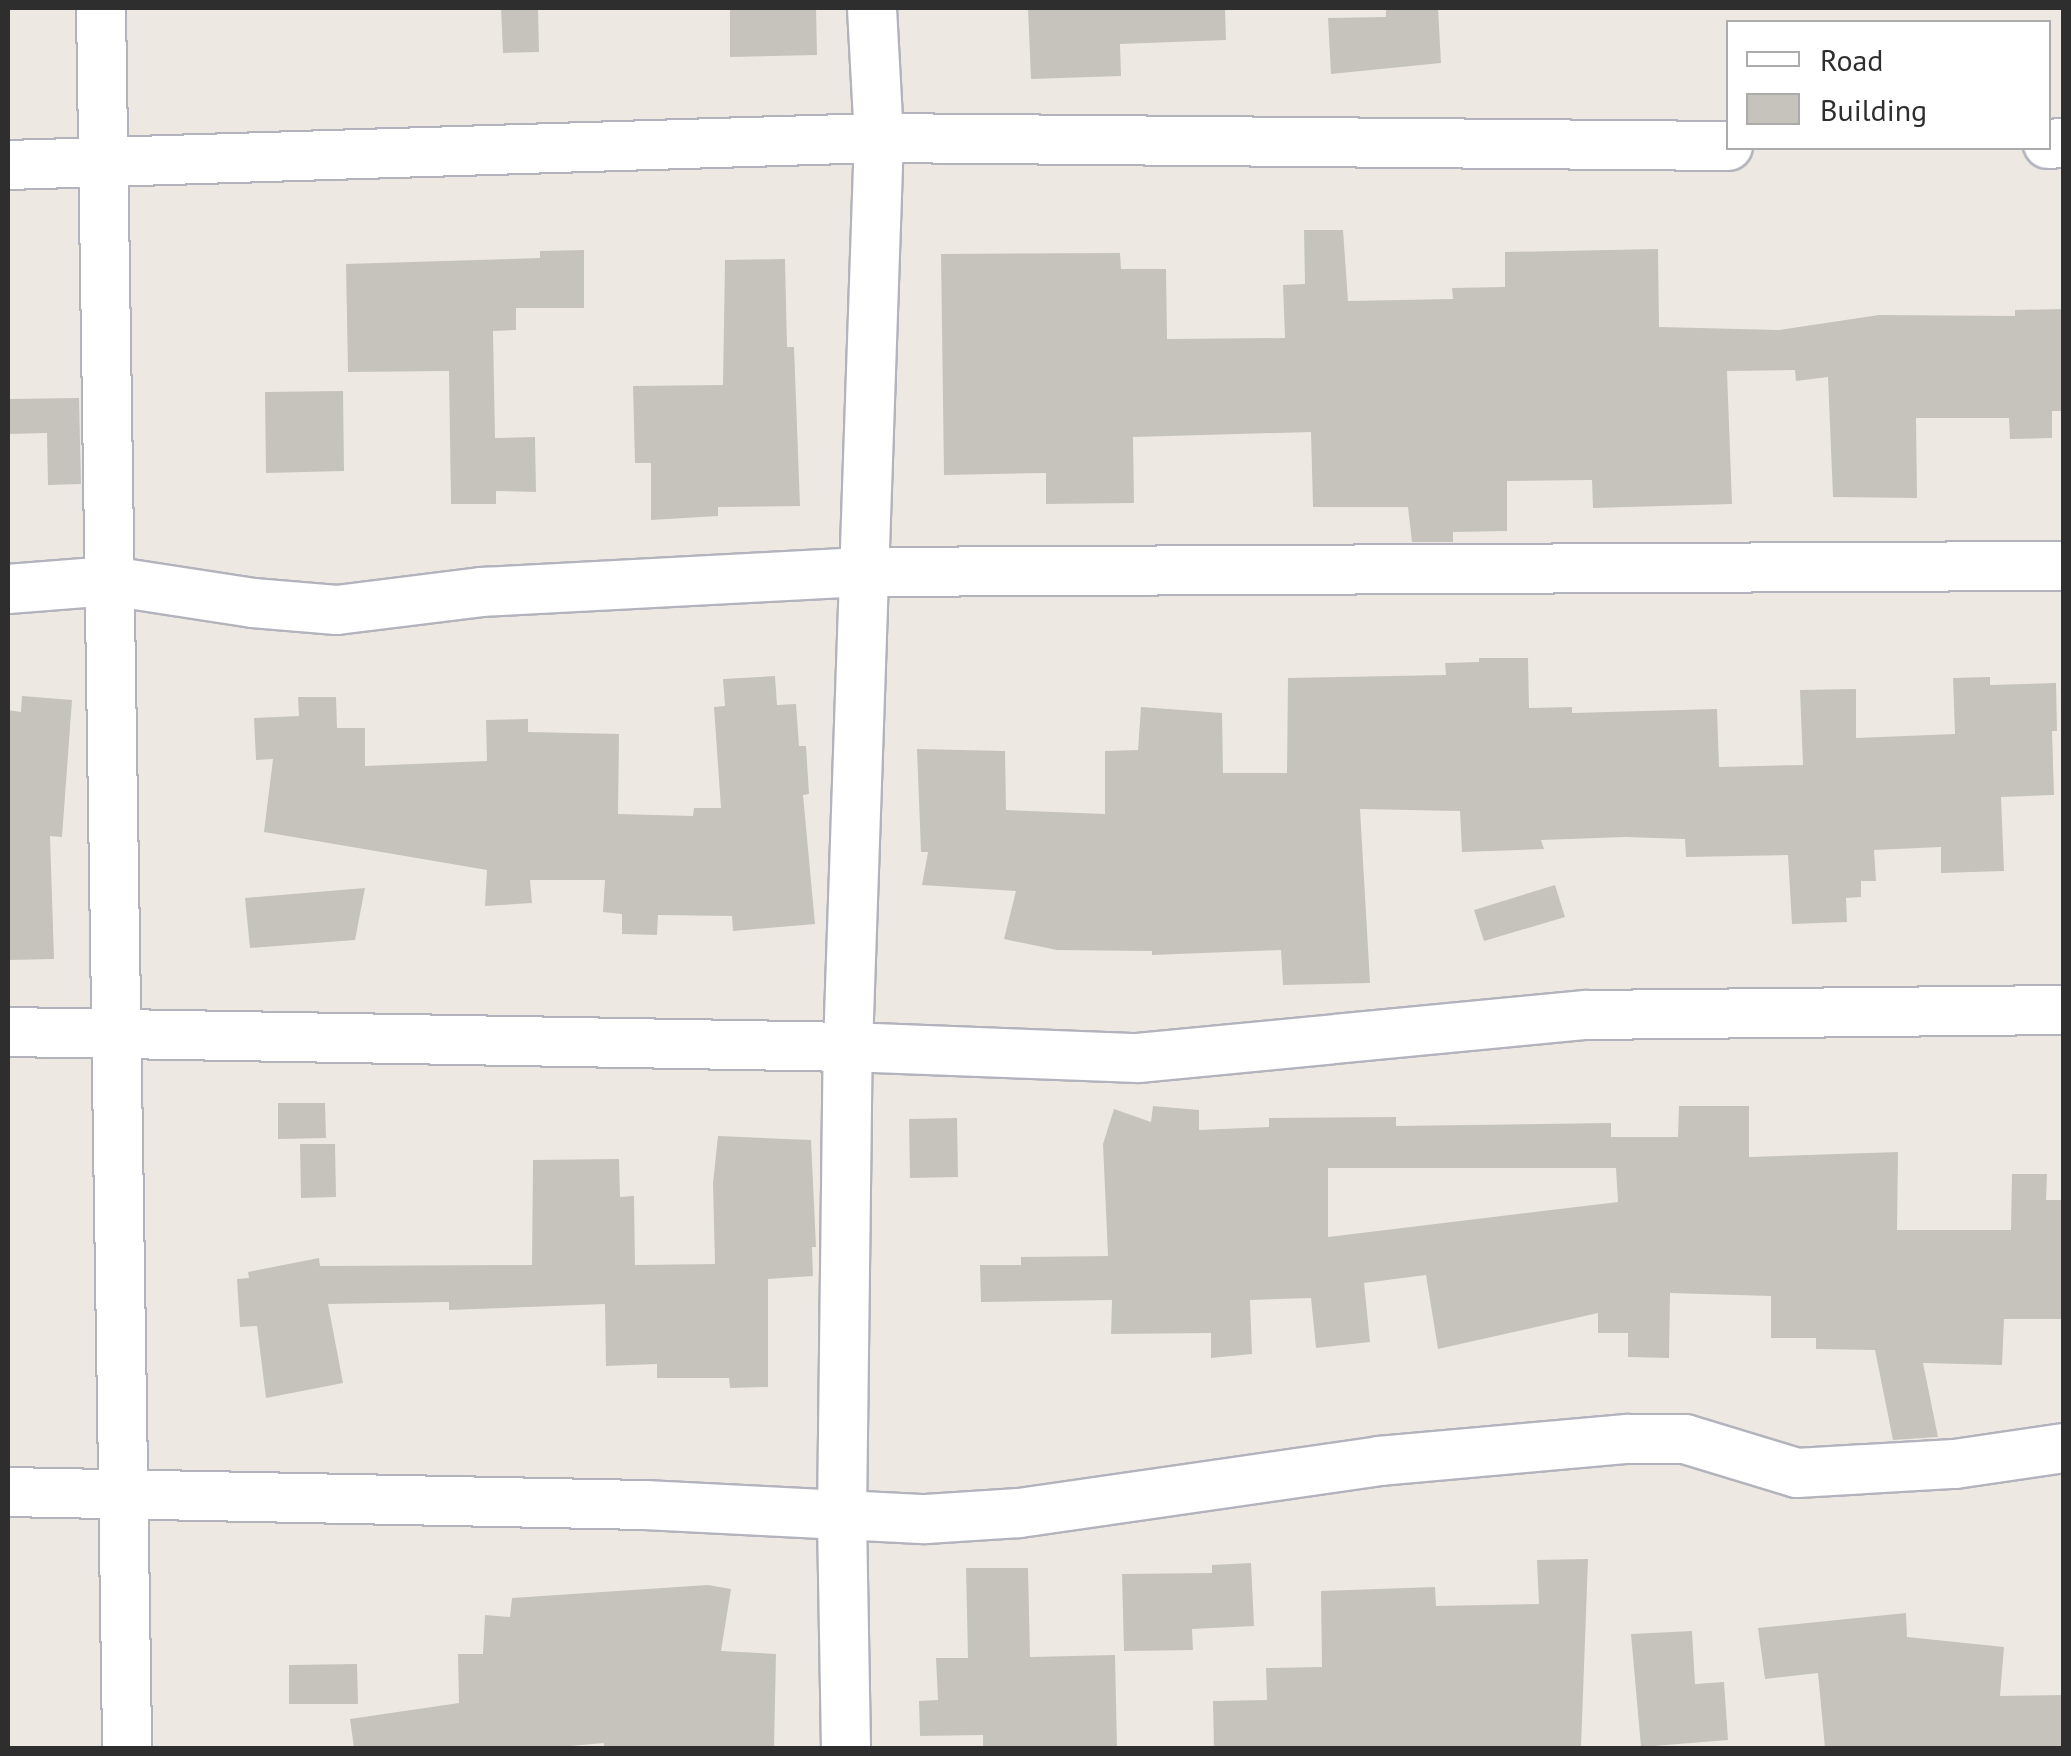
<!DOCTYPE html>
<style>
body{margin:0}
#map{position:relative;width:2071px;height:1756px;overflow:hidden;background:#ede9e2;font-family:"PT Sans",sans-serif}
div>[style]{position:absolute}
.building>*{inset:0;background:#c6c3bd}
.roads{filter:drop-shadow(2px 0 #b2b3bc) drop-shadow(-2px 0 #b2b3bc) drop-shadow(0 2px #b2b3bc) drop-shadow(0 -2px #b2b3bc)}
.minor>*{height:48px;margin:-24px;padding:0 24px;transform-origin:24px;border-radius:24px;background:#fff}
span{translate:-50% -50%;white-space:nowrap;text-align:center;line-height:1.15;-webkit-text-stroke:8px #fff;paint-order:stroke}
.frame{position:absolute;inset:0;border:10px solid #2e2e2e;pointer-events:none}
.legend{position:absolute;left:1726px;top:20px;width:325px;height:130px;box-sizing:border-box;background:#fff;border:2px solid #ababab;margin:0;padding:12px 18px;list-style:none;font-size:30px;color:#2e2e2e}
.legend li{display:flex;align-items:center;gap:20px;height:50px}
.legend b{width:50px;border:2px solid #ababab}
</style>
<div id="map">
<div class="building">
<div style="clip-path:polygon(501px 8px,538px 8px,539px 52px,503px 53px)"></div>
<div style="clip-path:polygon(730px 8px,816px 8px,817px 55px,730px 57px)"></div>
<div style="clip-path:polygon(1028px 8px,1225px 8px,1226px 40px,1120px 44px,1121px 76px,1031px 79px)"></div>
<div style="clip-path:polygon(1386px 8px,1438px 8px,1441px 63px,1331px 74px,1328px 18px,1386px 17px)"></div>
<div style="clip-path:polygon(1304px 230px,1343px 230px,1348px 301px,1453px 299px,1452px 288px,1505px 287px,1505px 252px,1658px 249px,1659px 327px,1779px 330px,1879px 315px,2015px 316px,2015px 310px,2064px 309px,2064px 411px,2052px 411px,2052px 438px,2010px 439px,2009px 418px,1916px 418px,1917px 498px,1833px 497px,1828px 377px,1796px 381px,1795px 370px,1727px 371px,1732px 504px,1593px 508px,1592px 480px,1507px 481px,1507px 531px,1453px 532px,1453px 542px,1412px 542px,1408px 507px,1313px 507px,1311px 432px,1133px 437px,1134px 503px,1046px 504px,1046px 473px,944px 475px,941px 254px,1120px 253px,1121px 269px,1166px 269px,1167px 339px,1285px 338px,1283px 285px,1305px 284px)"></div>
<div style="clip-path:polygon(584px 250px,584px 308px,516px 308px,516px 330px,493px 331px,495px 438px,535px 437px,536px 492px,496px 491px,496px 504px,451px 504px,449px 371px,348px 372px,346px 264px,540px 258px,540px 251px)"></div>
<div style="clip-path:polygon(785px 259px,787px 347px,794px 347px,800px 506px,718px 507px,718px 516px,651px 520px,651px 463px,635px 463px,633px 386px,723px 385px,725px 260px)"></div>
<div style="clip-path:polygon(343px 391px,344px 471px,266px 473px,265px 392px)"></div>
<div style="clip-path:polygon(79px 398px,81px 484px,48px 485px,47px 433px,8px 434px,8px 399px)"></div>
<div style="clip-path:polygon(1479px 658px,1528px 658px,1529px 708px,1572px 707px,1572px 713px,1717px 709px,1719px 767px,1803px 765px,1800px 690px,1856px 689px,1856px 738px,1955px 734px,1953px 678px,1990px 677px,1990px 685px,2056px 683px,2057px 731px,2052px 731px,2054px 795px,2001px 797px,2004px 871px,1941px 873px,1941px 847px,1874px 850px,1876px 881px,1861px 881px,1861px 897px,1846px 898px,1847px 922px,1792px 924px,1788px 855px,1686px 857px,1685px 839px,1626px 837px,1541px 840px,1544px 849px,1462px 852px,1460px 811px,1360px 809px,1370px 983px,1283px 985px,1281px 950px,1152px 955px,1152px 951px,1057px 950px,1004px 939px,1016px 891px,922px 885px,928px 852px,921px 852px,917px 749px,1005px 751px,1006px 810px,1105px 814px,1105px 751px,1138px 750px,1141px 707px,1222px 713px,1223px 773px,1287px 773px,1288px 678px,1446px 675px,1445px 663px,1479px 662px)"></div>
<div style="clip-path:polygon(775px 676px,777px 705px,796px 704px,799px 746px,806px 746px,809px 794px,803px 795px,815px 924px,733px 931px,732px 916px,658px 915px,657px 935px,622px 934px,622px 914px,603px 912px,605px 880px,530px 880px,532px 903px,485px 906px,487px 870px,264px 832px,273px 759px,256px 760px,254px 718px,299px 716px,298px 697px,336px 697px,337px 728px,365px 728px,365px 766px,487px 761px,486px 720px,528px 719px,528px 732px,619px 734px,618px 814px,693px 816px,694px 808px,721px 808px,714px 707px,725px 706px,723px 679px)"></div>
<div style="clip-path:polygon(22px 696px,72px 700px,62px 837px,50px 836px,54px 959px,8px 960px,8px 710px,21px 712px)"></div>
<div style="clip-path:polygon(1555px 885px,1565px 917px,1484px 941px,1474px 910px)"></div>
<div style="clip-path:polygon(365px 888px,355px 940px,250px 948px,245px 898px)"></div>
<div style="clip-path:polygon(278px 1103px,325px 1103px,326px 1138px,278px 1139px)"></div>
<div style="clip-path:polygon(evenodd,1153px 1106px,1199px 1110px,1199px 1130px,1269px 1127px,1269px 1118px,1396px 1117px,1396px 1126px,1611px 1123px,1611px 1137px,1678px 1137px,1679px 1106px,1749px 1106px,1749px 1157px,1898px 1152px,1897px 1230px,2011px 1230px,2012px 1174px,2047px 1174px,2046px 1200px,2064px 1200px,2064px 1319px,2004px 1319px,2002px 1365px,1923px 1363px,1938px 1437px,1893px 1440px,1875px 1350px,1816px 1349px,1816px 1338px,1771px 1338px,1771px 1296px,1670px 1293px,1669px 1358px,1628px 1357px,1628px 1333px,1598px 1333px,1598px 1313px,1438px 1349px,1426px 1275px,1364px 1283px,1370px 1342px,1316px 1348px,1311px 1298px,1250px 1300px,1252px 1354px,1211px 1358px,1211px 1333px,1111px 1334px,1112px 1300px,981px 1302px,980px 1265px,1021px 1265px,1021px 1257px,1108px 1256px,1103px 1144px,1114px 1109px,1151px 1122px,1153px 1106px,1328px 1168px,1616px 1168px,1618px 1202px,1328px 1237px,1328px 1168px)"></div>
<div style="clip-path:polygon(957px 1118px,958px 1177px,910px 1178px,909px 1119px)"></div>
<div style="clip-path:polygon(718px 1136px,811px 1140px,816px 1247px,812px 1247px,813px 1276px,768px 1279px,768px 1387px,730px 1388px,729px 1378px,657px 1378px,657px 1364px,606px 1366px,605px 1304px,449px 1310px,449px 1302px,328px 1304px,343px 1383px,266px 1398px,257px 1326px,240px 1327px,237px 1279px,249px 1278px,248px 1272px,319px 1258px,320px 1266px,532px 1265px,533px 1160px,619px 1159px,620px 1197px,634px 1196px,635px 1265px,715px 1264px,713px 1183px)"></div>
<div style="clip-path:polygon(300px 1144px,335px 1144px,336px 1197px,301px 1198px)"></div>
<div style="clip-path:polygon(1588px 1559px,1581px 1748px,1214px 1748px,1213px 1701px,1267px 1700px,1266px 1668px,1322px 1667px,1321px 1591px,1435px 1587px,1436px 1606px,1539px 1604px,1537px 1560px)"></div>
<div style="clip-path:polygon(1251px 1563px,1254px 1626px,1192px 1629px,1193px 1650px,1124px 1651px,1122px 1574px,1212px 1573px,1212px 1565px)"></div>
<div style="clip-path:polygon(966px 1568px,1028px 1568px,1030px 1657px,1115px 1655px,1117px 1748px,983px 1748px,983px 1735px,920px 1736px,919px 1701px,938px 1700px,936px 1658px,968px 1658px)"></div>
<div style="clip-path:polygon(708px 1585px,731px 1589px,721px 1651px,776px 1654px,774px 1748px,604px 1748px,604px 1743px,548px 1748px,354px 1748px,350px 1719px,459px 1703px,458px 1654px,483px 1654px,485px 1615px,510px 1617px,512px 1598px)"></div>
<div style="clip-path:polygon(1906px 1613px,1907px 1637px,2004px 1647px,2000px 1696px,2064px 1695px,2064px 1748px,1825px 1748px,1818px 1673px,1765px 1679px,1758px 1628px)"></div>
<div style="clip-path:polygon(1692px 1631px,1695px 1684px,1724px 1682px,1728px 1740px,1641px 1747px,1631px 1634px)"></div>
<div style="clip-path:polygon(357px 1664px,358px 1704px,289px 1704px,289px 1665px)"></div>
</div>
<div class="roads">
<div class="minor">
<div style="left:101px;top:8px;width:1740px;rotate:89.14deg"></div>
<div style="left:2048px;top:144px;width:16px;rotate:-4deg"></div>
<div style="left:8px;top:165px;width:871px;rotate:-1.78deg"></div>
<div style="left:879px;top:138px;width:849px;rotate:0.54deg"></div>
<div style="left:8px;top:589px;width:102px;rotate:-4.5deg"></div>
<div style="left:110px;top:581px;width:145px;rotate:8.7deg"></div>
<div style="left:253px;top:603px;width:84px;rotate:4.8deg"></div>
<div style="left:337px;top:610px;width:145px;rotate:-7.1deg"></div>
<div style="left:481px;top:592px;width:382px;rotate:-3deg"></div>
<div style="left:862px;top:572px;width:1202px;rotate:-0.29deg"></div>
<div style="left:8px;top:1032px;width:840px;rotate:1.02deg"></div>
<div style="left:848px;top:1047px;width:290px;rotate:2.2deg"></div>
<div style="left:1138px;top:1058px;width:450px;rotate:-5.5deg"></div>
<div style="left:1586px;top:1015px;width:478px;rotate:-0.6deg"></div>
<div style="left:8px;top:1492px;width:637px;rotate:1.17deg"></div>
<div style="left:645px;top:1505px;width:281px;rotate:2.9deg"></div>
<div style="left:926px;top:1519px;width:93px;rotate:-3.7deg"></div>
<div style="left:1019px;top:1513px;width:364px;rotate:-8.2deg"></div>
<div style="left:1379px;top:1461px;width:249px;rotate:-5.1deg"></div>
<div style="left:1627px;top:1439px;width:58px"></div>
<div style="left:1685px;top:1439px;width:117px;rotate:16.9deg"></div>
<div style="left:1797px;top:1473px;width:158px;rotate:-3.3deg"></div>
<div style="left:1955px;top:1464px;width:110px;rotate:-8.4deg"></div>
<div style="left:846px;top:1748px;width:233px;rotate:-91deg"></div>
<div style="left:842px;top:1515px;width:468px;rotate:-89.3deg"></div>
<div style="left:848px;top:1047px;width:910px;rotate:-88.05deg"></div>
<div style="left:879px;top:138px;width:130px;rotate:-93.1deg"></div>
</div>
</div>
<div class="frame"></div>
<ul class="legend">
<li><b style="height:12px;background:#fff"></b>Road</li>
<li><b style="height:28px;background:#c6c3bd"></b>Building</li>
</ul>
</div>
